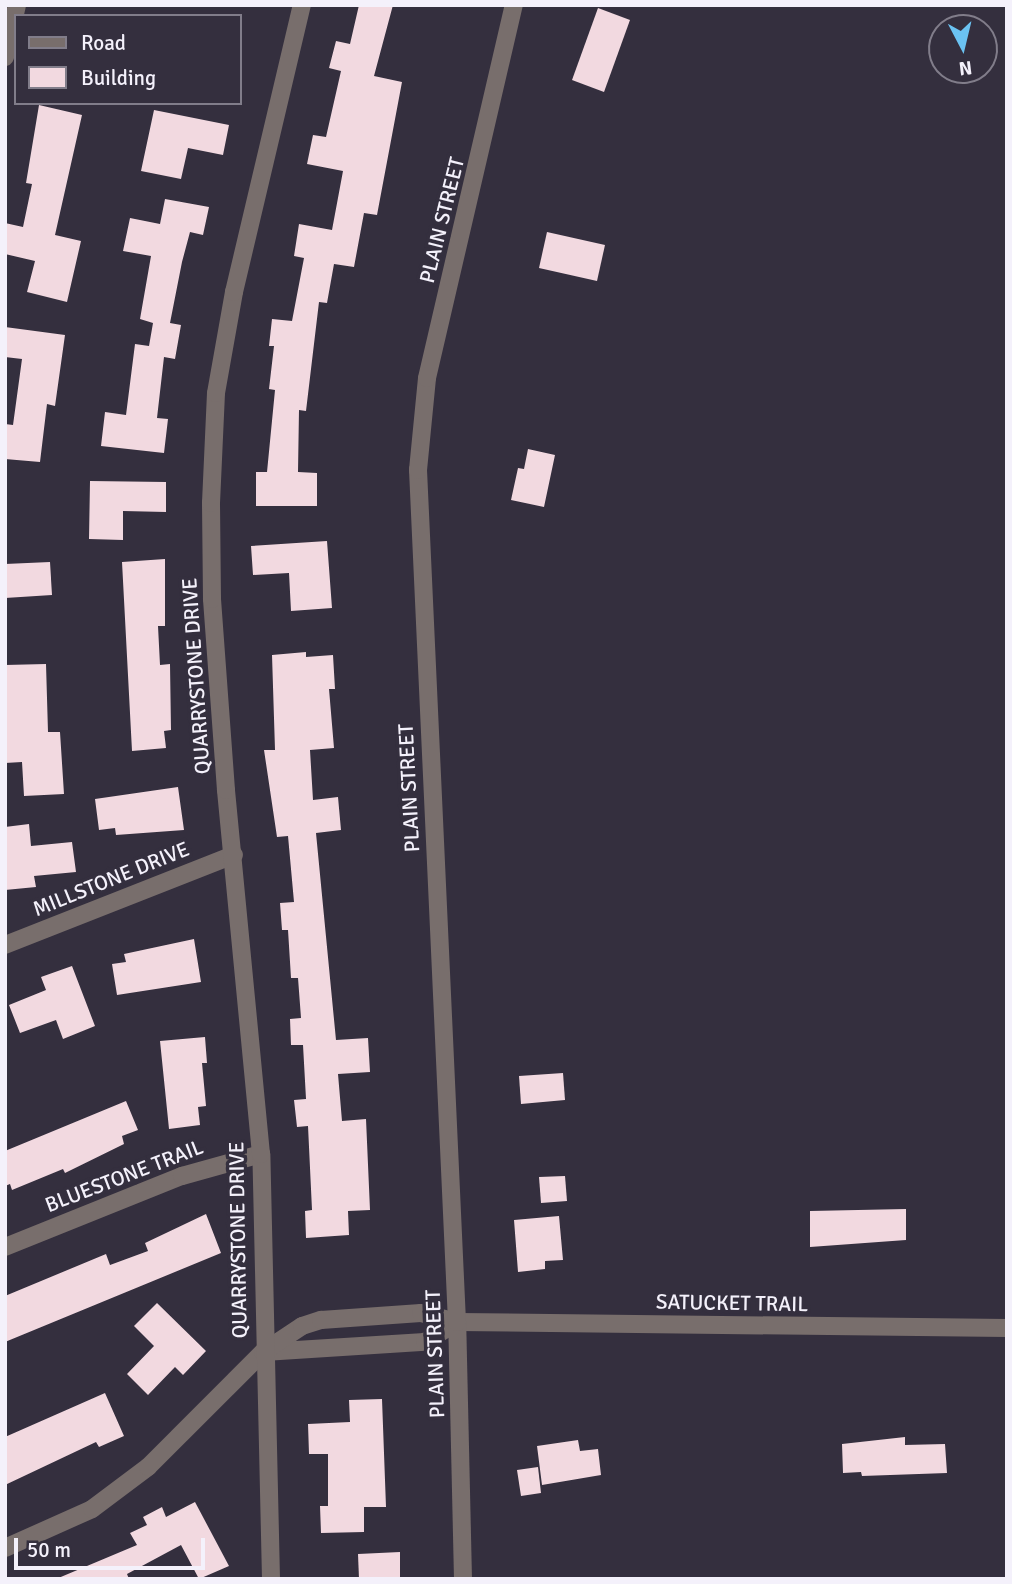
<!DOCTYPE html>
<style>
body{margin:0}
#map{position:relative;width:1012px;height:1584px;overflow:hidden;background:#342f3e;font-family:Signika,sans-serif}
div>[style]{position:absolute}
.building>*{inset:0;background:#f2d9e0}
.minor>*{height:18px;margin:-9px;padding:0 9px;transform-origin:9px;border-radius:9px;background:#786e6c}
span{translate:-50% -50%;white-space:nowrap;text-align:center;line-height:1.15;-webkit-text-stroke:7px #342f3e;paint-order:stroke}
.street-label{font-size:21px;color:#f4f1fb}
.frame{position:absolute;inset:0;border:7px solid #f4f1fb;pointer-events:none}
.legend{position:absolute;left:14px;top:14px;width:228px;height:91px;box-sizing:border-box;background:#342f3e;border:2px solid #817d8a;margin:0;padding:9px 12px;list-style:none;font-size:21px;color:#f4f1fb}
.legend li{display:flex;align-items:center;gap:14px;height:35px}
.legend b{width:35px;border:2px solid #817d8a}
.north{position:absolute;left:928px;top:14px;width:70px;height:70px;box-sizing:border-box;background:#342f3e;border:2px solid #817d8a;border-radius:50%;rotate:173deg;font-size:19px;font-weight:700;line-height:28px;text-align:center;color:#f4f1fb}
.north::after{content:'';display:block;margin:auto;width:24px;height:32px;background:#6bc3f2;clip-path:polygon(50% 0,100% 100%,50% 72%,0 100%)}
.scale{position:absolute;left:14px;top:1538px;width:191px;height:32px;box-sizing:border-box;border:4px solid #f4f1fb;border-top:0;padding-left:9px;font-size:21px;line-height:24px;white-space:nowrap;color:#f4f1fb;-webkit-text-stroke:5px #342f3e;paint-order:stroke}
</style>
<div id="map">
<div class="building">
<div style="clip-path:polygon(359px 5px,393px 5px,374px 76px,402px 82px,377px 215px,364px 213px,354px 267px,334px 264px,327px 303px,319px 302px,306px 411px,299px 410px,298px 472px,317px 473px,317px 506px,256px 506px,256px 472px,267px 472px,275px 390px,269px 389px,274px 346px,269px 346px,272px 319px,292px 321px,304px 258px,294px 256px,299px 224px,332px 230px,343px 171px,307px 164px,313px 135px,326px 137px,341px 71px,329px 68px,336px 41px,350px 44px)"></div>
<div style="clip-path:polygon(598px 8px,630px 20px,604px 92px,572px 80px)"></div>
<div style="clip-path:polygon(39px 105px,82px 115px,55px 235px,81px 241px,67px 302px,27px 292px,35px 261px,5px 254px,5px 223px,23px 227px,32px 184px,26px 183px)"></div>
<div style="clip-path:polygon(154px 110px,229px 125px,223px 155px,188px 148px,181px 179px,141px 171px)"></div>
<div style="clip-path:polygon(165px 199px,209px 207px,203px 235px,190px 232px,182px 262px,170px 323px,181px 325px,175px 359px,164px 357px,157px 418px,168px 419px,164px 453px,101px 446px,105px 412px,126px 415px,135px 344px,149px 346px,153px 323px,140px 319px,151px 256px,123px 251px,130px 218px,160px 224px)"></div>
<div style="clip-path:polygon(547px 232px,605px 245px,597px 281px,539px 268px)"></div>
<div style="clip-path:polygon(5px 327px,65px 335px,55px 406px,47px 404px,40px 462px,5px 459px,5px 424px,13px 425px,22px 359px,5px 357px)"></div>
<div style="clip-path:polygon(528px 449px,555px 455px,544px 507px,511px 500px,518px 468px,524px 469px)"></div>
<div style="clip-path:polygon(90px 481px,166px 482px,166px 512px,123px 511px,123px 540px,89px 539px)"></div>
<div style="clip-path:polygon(327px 541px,332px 608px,291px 611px,289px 573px,253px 575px,251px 546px)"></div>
<div style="clip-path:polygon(165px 559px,165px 626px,158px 626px,160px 665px,170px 664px,171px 730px,164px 731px,166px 748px,132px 751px,122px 562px)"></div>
<div style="clip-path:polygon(50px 562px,52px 595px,5px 598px,5px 564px)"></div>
<div style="clip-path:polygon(306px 652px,306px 657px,333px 655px,335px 689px,329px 689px,334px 748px,310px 750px,313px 800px,338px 797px,341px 830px,316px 833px,336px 1040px,368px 1038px,370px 1072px,338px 1074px,342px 1121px,366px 1119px,370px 1210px,348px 1211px,349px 1235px,306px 1238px,305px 1211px,312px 1210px,308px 1126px,297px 1127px,294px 1100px,306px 1099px,303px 1045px,291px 1045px,290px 1019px,301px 1018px,298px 978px,291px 978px,288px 930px,282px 930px,280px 903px,294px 902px,288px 836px,277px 837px,264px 750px,275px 750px,272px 655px)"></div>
<div style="clip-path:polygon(46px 664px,48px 732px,60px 732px,64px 794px,24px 796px,22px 762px,5px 763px,5px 665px)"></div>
<div style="clip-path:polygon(178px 787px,184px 830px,116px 835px,115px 828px,99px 830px,95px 799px)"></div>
<div style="clip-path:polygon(29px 824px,31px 846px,72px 842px,76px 872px,34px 876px,36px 887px,5px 890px,5px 827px)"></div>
<div style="clip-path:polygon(194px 939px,201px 982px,117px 995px,112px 964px,126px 962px,124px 954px)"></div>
<div style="clip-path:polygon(72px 966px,95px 1026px,63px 1039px,56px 1020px,20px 1033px,9px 1005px,46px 990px,41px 977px)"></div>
<div style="clip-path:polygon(205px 1037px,207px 1063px,202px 1063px,206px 1106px,198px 1107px,200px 1125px,169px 1129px,160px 1041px)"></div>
<div style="clip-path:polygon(563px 1073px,565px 1100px,521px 1104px,519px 1076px)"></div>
<div style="clip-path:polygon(126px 1101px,138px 1130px,122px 1136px,124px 1144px,65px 1173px,63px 1169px,12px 1190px,10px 1184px,5px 1186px,5px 1151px)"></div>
<div style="clip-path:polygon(565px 1176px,567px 1201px,541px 1203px,539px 1177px)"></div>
<div style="clip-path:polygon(906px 1209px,906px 1240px,810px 1247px,810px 1211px)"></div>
<div style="clip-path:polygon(206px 1214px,221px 1253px,5px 1342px,5px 1296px,106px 1254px,110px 1265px,148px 1251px,145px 1243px)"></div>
<div style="clip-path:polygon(559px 1216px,563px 1260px,545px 1261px,545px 1269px,518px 1272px,514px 1220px)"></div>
<div style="clip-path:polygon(157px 1303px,206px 1351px,183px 1375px,175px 1367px,148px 1395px,127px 1374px,154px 1346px,134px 1326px)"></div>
<div style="clip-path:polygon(105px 1393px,124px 1436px,99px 1447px,96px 1442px,5px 1485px,5px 1437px)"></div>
<div style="clip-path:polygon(382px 1399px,386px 1507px,364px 1507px,364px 1532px,321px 1533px,320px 1506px,328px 1506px,328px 1454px,309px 1454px,308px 1424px,350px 1422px,349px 1400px)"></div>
<div style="clip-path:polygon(905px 1437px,905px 1445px,945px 1444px,947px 1473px,862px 1476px,861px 1472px,843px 1473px,842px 1444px)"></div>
<div style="clip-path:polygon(578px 1440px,580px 1451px,598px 1449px,601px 1475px,542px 1485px,537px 1446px)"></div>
<div style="clip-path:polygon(538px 1467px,541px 1493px,521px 1496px,517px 1470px)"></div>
<div style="clip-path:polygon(195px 1502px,229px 1566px,199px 1579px,181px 1545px,127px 1574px,129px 1579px,56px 1579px,137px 1545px,130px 1533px,147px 1525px,143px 1517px,162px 1507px,166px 1517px)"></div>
<div style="clip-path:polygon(400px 1552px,400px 1579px,359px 1579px,358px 1554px)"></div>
</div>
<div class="minor">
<div style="left:5px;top:57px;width:53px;rotate:-77deg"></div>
<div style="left:5px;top:945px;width:246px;rotate:-21.5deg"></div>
<div style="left:5px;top:1247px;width:191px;rotate:-21.9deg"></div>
<div style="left:182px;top:1176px;width:82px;rotate:-15.6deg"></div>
<div style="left:264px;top:1352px;width:161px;rotate:-3.6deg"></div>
<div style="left:425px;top:1342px;width:38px;rotate:-32deg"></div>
<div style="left:5px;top:1548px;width:95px;rotate:-24.1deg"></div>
<div style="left:92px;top:1509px;width:70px;rotate:-36.9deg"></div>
<div style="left:148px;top:1467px;width:163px;rotate:-45deg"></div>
<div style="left:263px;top:1352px;width:47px;rotate:-33.7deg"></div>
<div style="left:302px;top:1326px;width:20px;rotate:-18deg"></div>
<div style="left:321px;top:1320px;width:100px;rotate:-4deg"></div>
<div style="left:421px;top:1313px;width:37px;rotate:14deg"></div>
<div style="left:457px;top:1322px;width:550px;rotate:0.63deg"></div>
<div style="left:271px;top:1579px;width:425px;rotate:-91.3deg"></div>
<div style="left:261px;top:1154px;width:366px;rotate:-95.5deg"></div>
<div style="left:226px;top:790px;width:192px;rotate:-94.2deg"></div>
<div style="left:212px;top:599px;width:96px;rotate:-90.6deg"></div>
<div style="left:211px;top:503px;width:110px;rotate:-87.4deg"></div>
<div style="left:216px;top:393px;width:103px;rotate:-79.9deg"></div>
<div style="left:234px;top:292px;width:295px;rotate:-76.7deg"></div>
<div style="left:463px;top:1579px;width:257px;rotate:-91.3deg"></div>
<div style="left:457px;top:1322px;width:853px;rotate:-92.62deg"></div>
<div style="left:418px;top:470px;width:92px;rotate:-84.4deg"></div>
<div style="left:427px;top:378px;width:383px;rotate:-76.9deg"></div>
</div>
<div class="street-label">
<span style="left:442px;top:220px;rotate:-76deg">PLAIN STREET</span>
<span style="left:196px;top:676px;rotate:-94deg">QUARRYSTONE DRIVE</span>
<span style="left:409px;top:788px;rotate:-93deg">PLAIN STREET</span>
<span style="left:111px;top:879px;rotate:-22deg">MILLSTONE DRIVE</span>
<span style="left:124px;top:1176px;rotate:-21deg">BLUESTONE TRAIL</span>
<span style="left:238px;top:1240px;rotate:-91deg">QUARRYSTONE DRIVE</span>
<span style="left:732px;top:1303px;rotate:1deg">SATUCKET TRAIL</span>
<span style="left:435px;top:1354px;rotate:-92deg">PLAIN STREET</span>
</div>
<div class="frame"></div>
<ul class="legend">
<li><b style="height:9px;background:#786e6c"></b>Road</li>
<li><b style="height:19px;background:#f2d9e0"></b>Building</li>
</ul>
<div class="north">N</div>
<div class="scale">50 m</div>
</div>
